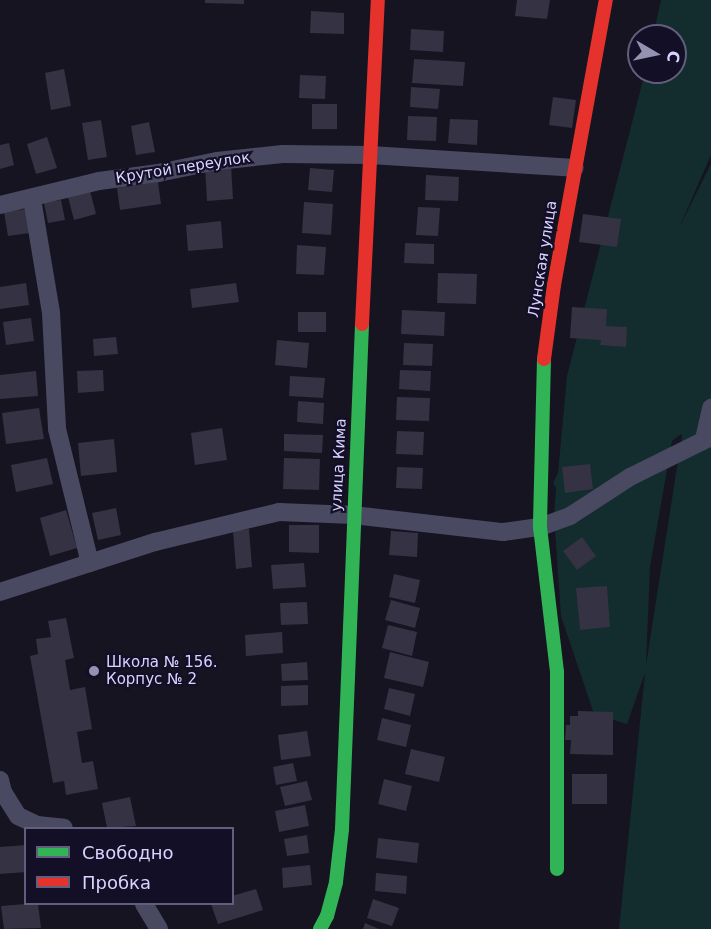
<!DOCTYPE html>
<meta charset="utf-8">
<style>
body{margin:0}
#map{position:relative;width:711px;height:929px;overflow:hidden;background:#161421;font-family:"DejaVu Sans",sans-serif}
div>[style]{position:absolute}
.green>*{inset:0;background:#132c2d}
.building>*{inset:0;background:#343243}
.street>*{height:18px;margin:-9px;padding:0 9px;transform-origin:9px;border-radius:9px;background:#4a4962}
.fast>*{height:14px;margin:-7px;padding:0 7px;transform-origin:7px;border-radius:7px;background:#30b455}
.jam>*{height:14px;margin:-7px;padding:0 7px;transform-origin:7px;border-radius:7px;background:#e5322d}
.dots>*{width:16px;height:16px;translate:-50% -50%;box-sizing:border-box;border:3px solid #130f26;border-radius:50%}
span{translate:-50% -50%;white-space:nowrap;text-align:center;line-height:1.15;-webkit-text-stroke:4.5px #130f26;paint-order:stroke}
.street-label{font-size:15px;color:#d9d4ff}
.poi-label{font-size:15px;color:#d9d4ff}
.left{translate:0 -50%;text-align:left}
.legend{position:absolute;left:24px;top:827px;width:210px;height:78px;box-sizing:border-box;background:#130f26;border:2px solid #625e7d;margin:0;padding:8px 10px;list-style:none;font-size:18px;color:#d9d4ff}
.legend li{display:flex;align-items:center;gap:12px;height:30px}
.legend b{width:30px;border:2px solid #625e7d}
.north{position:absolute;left:627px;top:24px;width:60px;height:60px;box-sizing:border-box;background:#130f26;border:2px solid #625e7d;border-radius:50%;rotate:99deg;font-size:16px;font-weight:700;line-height:24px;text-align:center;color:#d9d4ff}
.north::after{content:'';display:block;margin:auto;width:21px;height:27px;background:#9591b1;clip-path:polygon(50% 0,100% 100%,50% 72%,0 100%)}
</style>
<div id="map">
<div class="green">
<div style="clip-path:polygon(evenodd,661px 0,711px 0,711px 155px,679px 228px,711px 164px,711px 929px,619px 929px,645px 673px,627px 724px,594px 714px,561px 616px,554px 516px,556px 488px,553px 483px,558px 473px,567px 376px,645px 72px,675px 72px,675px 36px,653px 36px,661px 0,681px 434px,682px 435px,646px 665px,650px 567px,672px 441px,681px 434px)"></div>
</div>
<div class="building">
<div style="clip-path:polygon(205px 0,244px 0,244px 4px,205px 3px)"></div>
<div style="clip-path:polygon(517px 0,550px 0,547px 19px,515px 16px)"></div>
<div style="clip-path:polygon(311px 11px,344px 13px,344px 34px,310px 33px)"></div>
<div style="clip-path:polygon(411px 29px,444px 31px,443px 52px,410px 50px)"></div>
<div style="clip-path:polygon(414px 59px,465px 62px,463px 86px,412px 83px)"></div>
<div style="clip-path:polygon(64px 69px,71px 106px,51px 110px,45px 73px)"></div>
<div style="clip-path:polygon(300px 75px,326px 76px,325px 99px,299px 98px)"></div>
<div style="clip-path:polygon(411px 87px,440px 89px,438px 109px,410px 107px)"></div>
<div style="clip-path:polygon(553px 97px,576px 100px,572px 128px,549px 125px)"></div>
<div style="clip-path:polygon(312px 104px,337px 104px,337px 129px,312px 129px)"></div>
<div style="clip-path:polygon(408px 116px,437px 117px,436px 141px,407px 140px)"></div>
<div style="clip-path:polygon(450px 119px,478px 120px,477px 145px,448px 143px)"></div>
<div style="clip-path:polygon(101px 120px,107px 157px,88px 160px,82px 123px)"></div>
<div style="clip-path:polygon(149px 122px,155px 152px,136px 155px,131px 126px)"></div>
<div style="clip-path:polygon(47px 137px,57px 168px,36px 174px,27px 144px)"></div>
<div style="clip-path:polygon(9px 143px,14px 165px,0 169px,0 145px)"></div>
<div style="clip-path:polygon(231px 165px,233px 199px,207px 201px,205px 167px)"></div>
<div style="clip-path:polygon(310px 168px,334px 170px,332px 192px,308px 190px)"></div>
<div style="clip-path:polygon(426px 175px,459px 177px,458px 201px,425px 200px)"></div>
<div style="clip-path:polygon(158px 182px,161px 204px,120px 210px,117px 188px)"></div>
<div style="clip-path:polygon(90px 191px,96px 214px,74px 220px,68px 197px)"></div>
<div style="clip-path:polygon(61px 200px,65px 220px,48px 223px,44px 203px)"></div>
<div style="clip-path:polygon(304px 202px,333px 204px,331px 235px,302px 233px)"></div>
<div style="clip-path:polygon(418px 207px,440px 208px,438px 236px,416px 235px)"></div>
<div style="clip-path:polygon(26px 209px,30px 233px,8px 236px,4px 212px)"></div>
<div style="clip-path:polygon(583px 214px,621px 219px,617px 247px,579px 242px)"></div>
<div style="clip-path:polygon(221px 221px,223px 248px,188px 251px,186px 225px)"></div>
<div style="clip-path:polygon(405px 243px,434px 244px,434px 264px,404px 263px)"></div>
<div style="clip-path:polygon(297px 245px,326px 247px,324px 275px,296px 274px)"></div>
<div style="clip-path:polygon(438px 273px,477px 274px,476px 304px,437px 303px)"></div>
<div style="clip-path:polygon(26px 283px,29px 305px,0 309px,0 287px)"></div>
<div style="clip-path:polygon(236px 283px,239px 302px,192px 308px,190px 289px)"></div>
<div style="clip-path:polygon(572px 307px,607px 309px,606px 326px,627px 327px,626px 347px,600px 345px,601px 340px,570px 338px)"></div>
<div style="clip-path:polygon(402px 310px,445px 312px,444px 336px,401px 334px)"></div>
<div style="clip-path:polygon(298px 312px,326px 312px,326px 332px,298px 332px)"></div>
<div style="clip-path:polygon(31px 318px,34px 341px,6px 345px,3px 322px)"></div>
<div style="clip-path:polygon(116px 337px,118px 354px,94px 356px,93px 339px)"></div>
<div style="clip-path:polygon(277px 340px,309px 343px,307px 368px,275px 365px)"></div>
<div style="clip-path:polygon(404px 343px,433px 344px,432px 366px,403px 365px)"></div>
<div style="clip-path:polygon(103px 370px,104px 391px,78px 393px,77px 371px)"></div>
<div style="clip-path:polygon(400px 370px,431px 371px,430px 391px,399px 389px)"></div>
<div style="clip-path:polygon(36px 371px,38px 396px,0 399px,0 375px)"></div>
<div style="clip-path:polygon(290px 376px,325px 378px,323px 398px,289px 396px)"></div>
<div style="clip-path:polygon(397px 397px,430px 398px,429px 421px,396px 420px)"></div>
<div style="clip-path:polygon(298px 401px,324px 403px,323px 424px,297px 422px)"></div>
<div style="clip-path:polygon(39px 408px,44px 439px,6px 444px,2px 413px)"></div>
<div style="clip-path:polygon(222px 428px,227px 460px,195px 465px,191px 433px)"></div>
<div style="clip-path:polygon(397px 431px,424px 432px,423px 455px,396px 454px)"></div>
<div style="clip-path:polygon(284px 434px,323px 435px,322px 453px,284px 451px)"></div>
<div style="clip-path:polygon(114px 439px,117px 472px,81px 476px,78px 443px)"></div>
<div style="clip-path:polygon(47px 458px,53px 484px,16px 492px,11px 465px)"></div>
<div style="clip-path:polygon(284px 458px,320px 459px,319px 490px,283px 489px)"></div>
<div style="clip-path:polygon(590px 464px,593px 489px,565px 493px,562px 467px)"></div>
<div style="clip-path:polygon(397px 467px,423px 468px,422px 489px,396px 488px)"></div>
<div style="clip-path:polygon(116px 508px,121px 535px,98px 540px,92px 513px)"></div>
<div style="clip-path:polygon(66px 510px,77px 548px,50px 556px,40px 518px)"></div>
<div style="clip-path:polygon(289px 525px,319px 525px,319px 553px,289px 552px)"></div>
<div style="clip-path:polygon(249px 529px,252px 567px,236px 569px,233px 531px)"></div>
<div style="clip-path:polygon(391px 531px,418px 533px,417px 557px,389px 555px)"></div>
<div style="clip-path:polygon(582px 537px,596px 556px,577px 570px,563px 551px)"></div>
<div style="clip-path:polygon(304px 563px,306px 587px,273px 589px,271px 565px)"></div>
<div style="clip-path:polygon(394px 574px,420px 580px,415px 603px,389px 597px)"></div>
<div style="clip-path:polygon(607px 586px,610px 627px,580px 630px,576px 588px)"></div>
<div style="clip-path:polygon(391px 600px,420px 608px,415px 628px,385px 620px)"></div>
<div style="clip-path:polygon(307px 602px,308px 624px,281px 625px,280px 603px)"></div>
<div style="clip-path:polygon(66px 618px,74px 658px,65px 660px,70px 690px,85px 687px,92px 729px,77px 732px,82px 763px,93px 761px,98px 789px,66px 795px,64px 781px,53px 783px,30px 656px,38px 654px,36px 639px,51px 637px,48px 621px)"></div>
<div style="clip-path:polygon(388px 625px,417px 632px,412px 656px,382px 648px)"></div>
<div style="clip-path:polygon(282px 632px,283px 653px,246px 656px,245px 635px)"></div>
<div style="clip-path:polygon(390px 652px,429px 662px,423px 687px,384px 678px)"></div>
<div style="clip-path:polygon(307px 662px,308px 680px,282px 681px,281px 664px)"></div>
<div style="clip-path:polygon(308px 685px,308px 705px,281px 706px,281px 686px)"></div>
<div style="clip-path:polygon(389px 688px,415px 694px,410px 716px,384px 709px)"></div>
<div style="clip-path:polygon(578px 711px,613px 712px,613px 755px,570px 754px,571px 740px,565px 740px,566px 725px,570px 725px,570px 716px,578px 716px)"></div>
<div style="clip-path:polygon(382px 718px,411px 725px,406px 747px,377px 740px)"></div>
<div style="clip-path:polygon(307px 731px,311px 756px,281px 760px,278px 735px)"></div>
<div style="clip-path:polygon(411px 749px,445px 757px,439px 782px,405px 774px)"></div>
<div style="clip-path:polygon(293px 763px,297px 781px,276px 785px,273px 767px)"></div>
<div style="clip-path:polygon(572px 774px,607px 774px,607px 804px,572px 804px)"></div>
<div style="clip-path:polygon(384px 779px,412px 786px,406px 811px,378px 804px)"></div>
<div style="clip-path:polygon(307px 781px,312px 800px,285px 806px,280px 787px)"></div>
<div style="clip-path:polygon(130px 797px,136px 826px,107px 828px,102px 803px)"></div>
<div style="clip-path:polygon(305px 805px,309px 826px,279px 832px,275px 811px)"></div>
<div style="clip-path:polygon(307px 835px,309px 853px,287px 856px,284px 839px)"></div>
<div style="clip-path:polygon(378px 838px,419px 843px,417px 863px,376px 858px)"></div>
<div style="clip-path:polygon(26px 845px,26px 872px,0 874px,0 847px)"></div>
<div style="clip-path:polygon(310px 865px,312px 885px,283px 888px,282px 868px)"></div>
<div style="clip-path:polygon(376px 873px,407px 876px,406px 894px,375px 891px)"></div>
<div style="clip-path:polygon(256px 889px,263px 910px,218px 924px,211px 904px,232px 904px,232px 896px)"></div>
<div style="clip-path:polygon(373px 899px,399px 908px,392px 926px,367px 918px)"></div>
<div style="clip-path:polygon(26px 904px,38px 904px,41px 928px,4px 929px,1px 906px)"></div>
<div style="clip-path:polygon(365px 923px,379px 929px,363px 929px)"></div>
</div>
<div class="street">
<div style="left:32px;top:199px;width:116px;rotate:80.5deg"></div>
<div style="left:51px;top:313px;width:116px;rotate:87deg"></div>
<div style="left:57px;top:429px;width:138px;rotate:76.2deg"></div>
<div style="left:0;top:205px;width:102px;rotate:-13.6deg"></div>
<div style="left:99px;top:181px;width:60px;rotate:-7.7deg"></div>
<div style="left:158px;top:173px;width:60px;rotate:-11.5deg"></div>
<div style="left:217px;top:161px;width:66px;rotate:-6.1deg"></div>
<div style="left:283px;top:154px;width:87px;rotate:0.7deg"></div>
<div style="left:370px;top:155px;width:205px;rotate:3.6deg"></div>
<div style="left:704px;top:439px;width:32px;rotate:-77deg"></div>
<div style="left:0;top:592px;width:163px;rotate:-17.9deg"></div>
<div style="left:155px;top:542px;width:128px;rotate:-13.6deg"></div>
<div style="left:279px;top:512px;width:74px;rotate:2.3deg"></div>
<div style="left:353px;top:515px;width:151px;rotate:6.5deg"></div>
<div style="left:503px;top:532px;width:37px;rotate:-8deg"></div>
<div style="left:540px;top:527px;width:32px;rotate:-20deg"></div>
<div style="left:570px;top:516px;width:72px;rotate:-33deg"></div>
<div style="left:630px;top:477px;width:90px;rotate:-26.3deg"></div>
<div style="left:0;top:780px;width:12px;rotate:76deg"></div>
<div style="left:3px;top:792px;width:28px;rotate:58deg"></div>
<div style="left:18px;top:816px;width:21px;rotate:25deg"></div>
<div style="left:37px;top:825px;width:27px;rotate:6deg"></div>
<div style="left:144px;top:904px;width:29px;rotate:59deg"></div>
</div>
<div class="fast">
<div style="left:544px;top:359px;width:168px;rotate:91.4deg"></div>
<div style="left:540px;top:527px;width:146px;rotate:83.3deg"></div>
<div style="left:557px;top:672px;width:197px;rotate:90deg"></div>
<div style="left:320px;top:929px;width:15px;rotate:-62deg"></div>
<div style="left:327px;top:916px;width:35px;rotate:-75deg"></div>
<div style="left:336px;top:882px;width:53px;rotate:-83.5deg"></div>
<div style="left:342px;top:829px;width:505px;rotate:-87.73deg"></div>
</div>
<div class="jam">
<div style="left:362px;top:324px;width:324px;rotate:-87.2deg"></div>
<div style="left:544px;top:359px;width:75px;rotate:-82.3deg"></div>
<div style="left:554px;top:285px;width:290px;rotate:-79.7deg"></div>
</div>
<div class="dots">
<div style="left:94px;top:671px;background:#9591b1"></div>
</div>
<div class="street-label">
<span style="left:183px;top:168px;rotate:-9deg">Крутой переулок</span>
<span style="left:543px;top:259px;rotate:-81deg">Лунская улица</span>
<span style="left:339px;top:465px;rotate:-87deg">улица Кима</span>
</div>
<div class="poi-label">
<span class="left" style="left:106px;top:671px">Школа № 156.<br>Корпус № 2</span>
</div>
<ul class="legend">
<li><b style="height:8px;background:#30b455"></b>Свободно</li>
<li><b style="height:8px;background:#e5322d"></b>Пробка</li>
</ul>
<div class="north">С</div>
</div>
